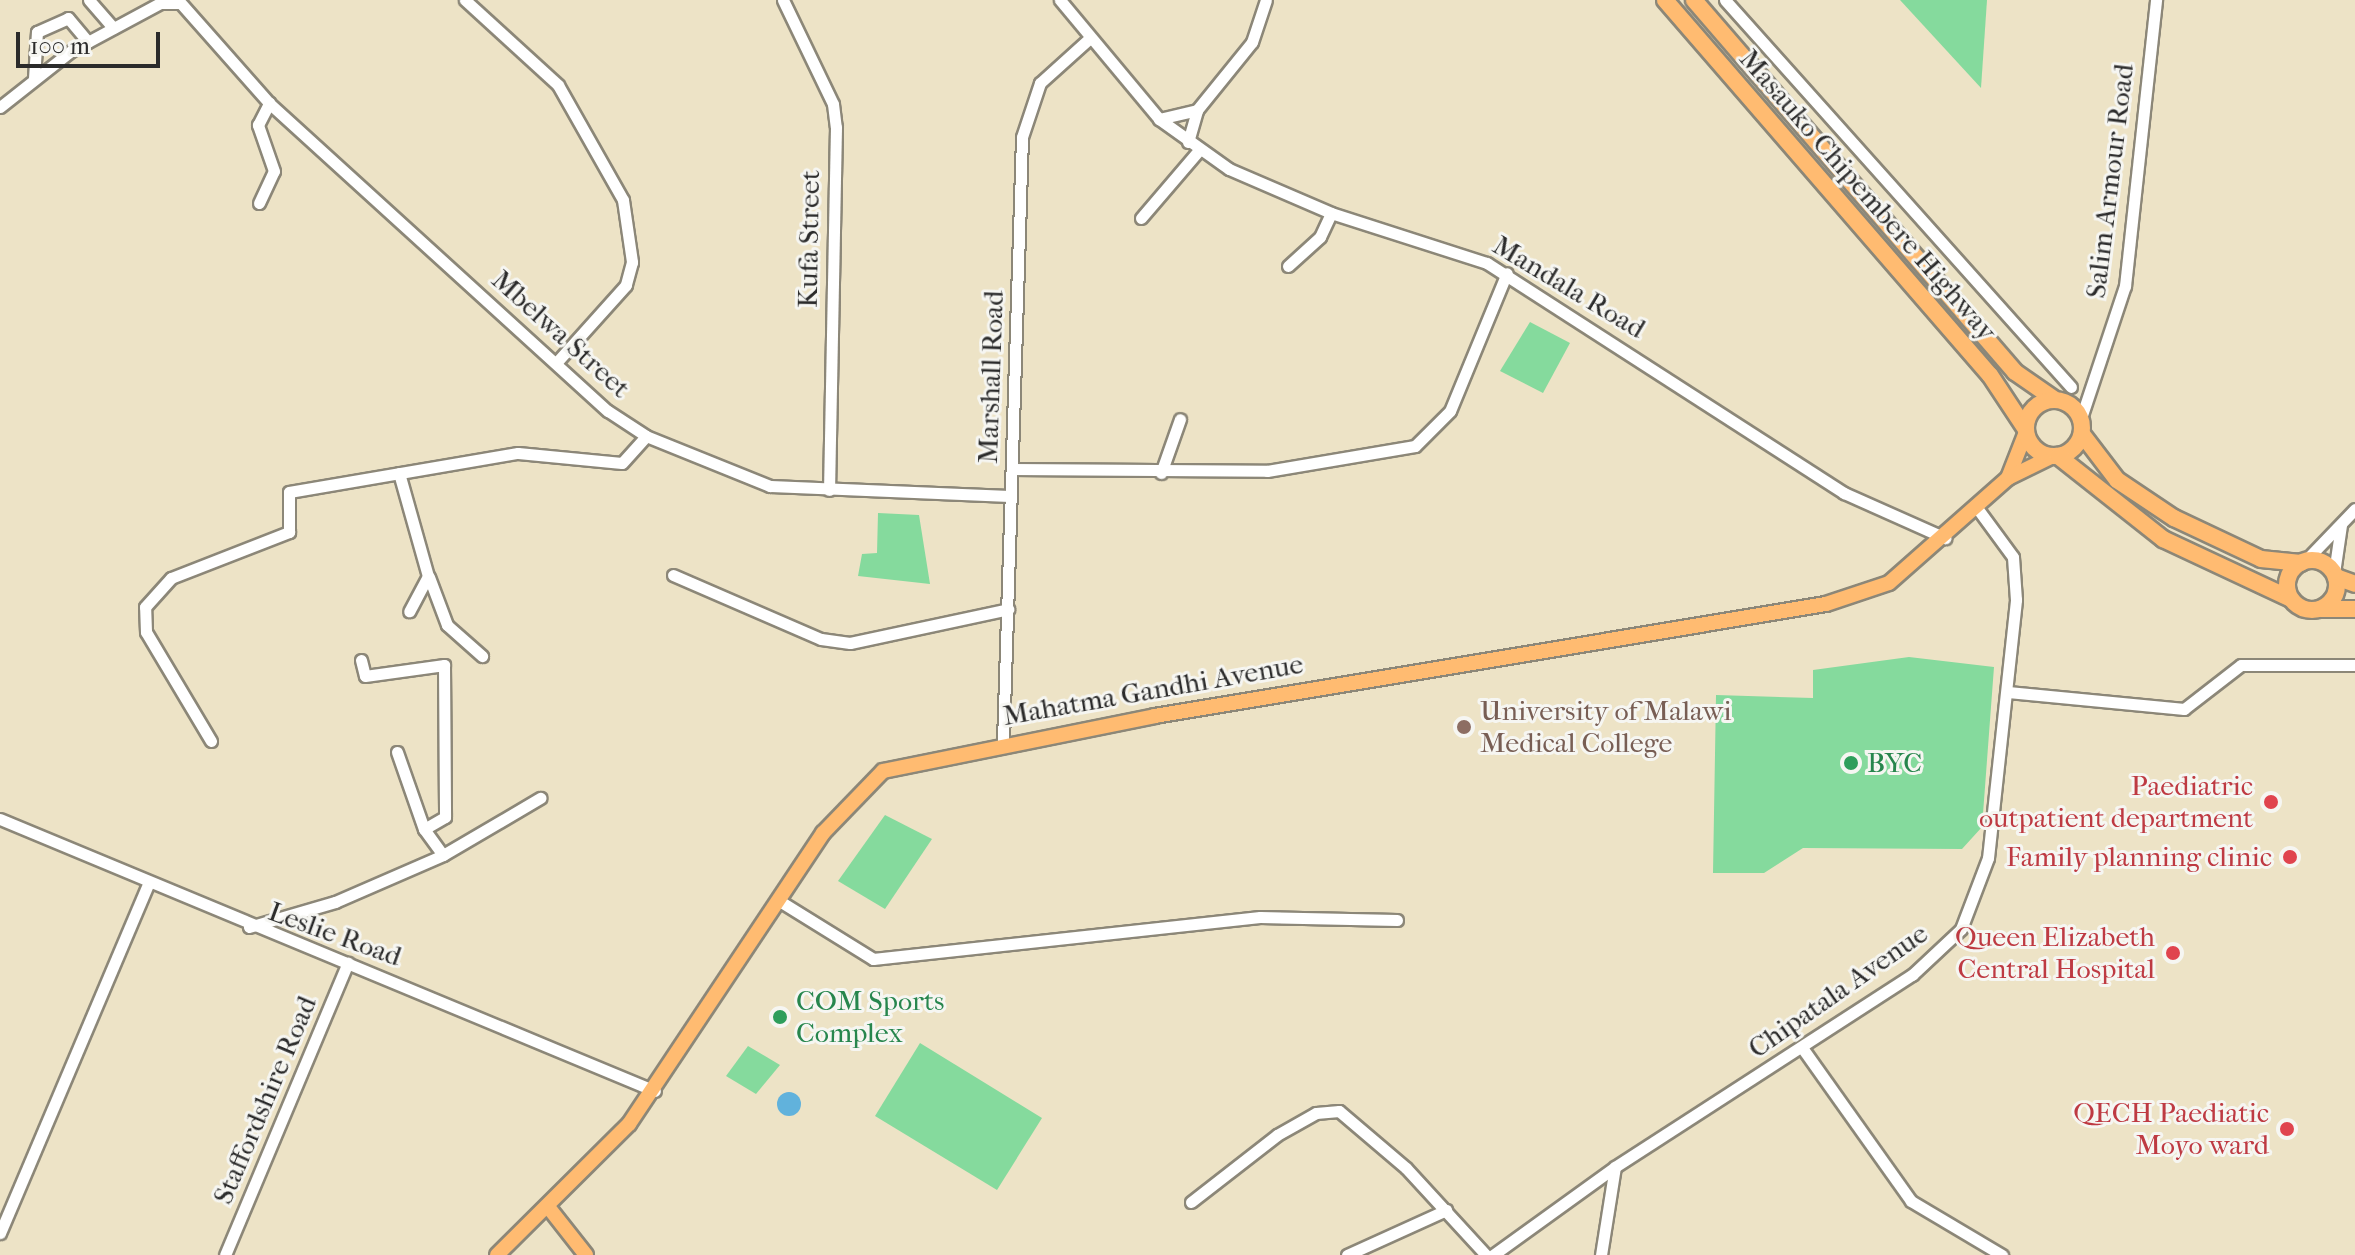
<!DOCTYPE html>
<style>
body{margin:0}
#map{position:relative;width:2355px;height:1255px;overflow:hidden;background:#ede3c6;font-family:"IM FELL French Canon",serif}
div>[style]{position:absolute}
.green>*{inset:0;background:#85da9d}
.water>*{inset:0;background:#61b2dc}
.round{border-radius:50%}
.roads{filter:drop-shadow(2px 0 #8c8778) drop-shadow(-2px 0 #8c8778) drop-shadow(0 2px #8c8778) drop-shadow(0 -2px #8c8778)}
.minor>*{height:11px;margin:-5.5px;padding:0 5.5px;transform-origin:5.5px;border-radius:5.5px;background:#fff}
.major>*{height:14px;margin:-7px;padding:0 7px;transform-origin:7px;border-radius:7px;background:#ffbb71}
.highway>*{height:16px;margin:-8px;padding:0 8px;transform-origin:8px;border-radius:8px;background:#ffbb71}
.highway>.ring{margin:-8px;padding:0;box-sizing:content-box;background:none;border:16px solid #ffbb71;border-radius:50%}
.dots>*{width:22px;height:22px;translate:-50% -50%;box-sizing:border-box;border:4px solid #f6f6f2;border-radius:50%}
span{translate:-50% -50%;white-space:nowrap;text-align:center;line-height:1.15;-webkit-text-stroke:6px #f6f6f2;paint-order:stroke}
.street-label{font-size:28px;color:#2b2b2b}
.education-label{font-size:28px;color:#785e54}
.left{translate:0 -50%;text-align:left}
.leisure-label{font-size:28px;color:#27864d}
.health-label{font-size:28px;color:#be3a42}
.right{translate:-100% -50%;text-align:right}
.scale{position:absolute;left:16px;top:32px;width:144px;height:36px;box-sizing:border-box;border:4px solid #2b2b2b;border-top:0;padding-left:10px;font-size:24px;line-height:28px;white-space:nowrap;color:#2b2b2b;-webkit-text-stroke:6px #f6f6f2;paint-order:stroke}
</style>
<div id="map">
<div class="green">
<div style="clip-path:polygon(1900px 0,1987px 0,1981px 88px)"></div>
<div style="clip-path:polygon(1530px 322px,1570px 343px,1543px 393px,1500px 371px)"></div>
<div style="clip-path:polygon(878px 513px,919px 515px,930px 584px,858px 576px,862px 554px,877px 553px)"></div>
<div style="clip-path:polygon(1909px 657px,1994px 667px,1982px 827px,1962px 849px,1803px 848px,1764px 873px,1713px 873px,1716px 695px,1813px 698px,1813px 670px)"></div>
<div style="clip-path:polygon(885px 815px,932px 839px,885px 909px,838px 881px)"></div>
<div style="clip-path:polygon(920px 1043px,1042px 1118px,997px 1190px,875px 1116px)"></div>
<div style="clip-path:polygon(748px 1046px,780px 1065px,756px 1094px,726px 1076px)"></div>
</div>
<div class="water">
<div class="round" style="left:777px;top:1092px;width:24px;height:24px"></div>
</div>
<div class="roads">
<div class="minor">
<div style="left:89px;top:0;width:37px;rotate:49deg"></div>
<div style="left:178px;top:0;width:137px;rotate:48.5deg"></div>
<div style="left:269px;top:103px;width:458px;rotate:42.3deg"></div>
<div style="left:608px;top:411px;width:45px;rotate:33.3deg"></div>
<div style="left:646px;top:436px;width:134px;rotate:22deg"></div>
<div style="left:770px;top:486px;width:240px;rotate:2.4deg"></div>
<div style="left:465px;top:0;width:126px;rotate:42.4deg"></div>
<div style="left:558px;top:85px;width:132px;rotate:60.5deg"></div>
<div style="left:623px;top:200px;width:63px;rotate:81.7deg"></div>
<div style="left:632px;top:262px;width:24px;rotate:105deg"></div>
<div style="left:626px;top:285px;width:105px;rotate:131.9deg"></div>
<div style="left:783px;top:0;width:115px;rotate:64.3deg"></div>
<div style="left:833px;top:104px;width:23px;rotate:83deg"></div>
<div style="left:836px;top:127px;width:363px;rotate:91.1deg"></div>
<div style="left:1060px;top:0;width:155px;rotate:50.2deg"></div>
<div style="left:1159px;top:119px;width:86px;rotate:35.5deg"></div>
<div style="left:1229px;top:169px;width:111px;rotate:23.3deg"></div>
<div style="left:1331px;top:213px;width:164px;rotate:17.8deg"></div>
<div style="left:1487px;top:263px;width:425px;rotate:32.8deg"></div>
<div style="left:1844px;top:493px;width:111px;rotate:24deg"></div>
<div style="left:1725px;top:0;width:519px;rotate:48.2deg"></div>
<div style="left:34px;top:78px;width:46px;rotate:-86.3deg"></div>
<div style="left:37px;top:32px;width:34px;rotate:-24deg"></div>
<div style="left:68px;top:18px;width:31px;rotate:50deg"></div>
<div style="left:0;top:107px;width:90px;rotate:-38.3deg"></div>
<div style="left:71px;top:51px;width:101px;rotate:-28.3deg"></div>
<div style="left:160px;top:3px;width:19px"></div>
<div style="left:1159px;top:119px;width:39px;rotate:-13deg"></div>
<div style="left:1188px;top:142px;width:33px;rotate:-74deg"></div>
<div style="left:1197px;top:110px;width:87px;rotate:-51deg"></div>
<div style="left:1252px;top:42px;width:44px;rotate:-71.6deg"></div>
<div style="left:259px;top:203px;width:35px;rotate:-65deg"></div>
<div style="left:274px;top:171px;width:49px;rotate:-109.2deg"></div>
<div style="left:258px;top:125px;width:25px;rotate:-63deg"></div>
<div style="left:1141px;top:218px;width:89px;rotate:-49.5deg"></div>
<div style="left:1288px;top:266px;width:43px;rotate:-42.2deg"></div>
<div style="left:1320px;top:237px;width:26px;rotate:-65deg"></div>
<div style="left:2081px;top:418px;width:139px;rotate:-71.6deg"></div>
<div style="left:2125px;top:286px;width:288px;rotate:-83.8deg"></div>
<div style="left:1012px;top:469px;width:255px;rotate:0.4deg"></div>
<div style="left:1267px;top:471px;width:150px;rotate:-9.6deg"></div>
<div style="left:1415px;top:446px;width:49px;rotate:-45deg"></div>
<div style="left:1450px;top:411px;width:149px;rotate:-67.6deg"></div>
<div style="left:399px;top:473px;width:107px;rotate:74.3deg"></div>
<div style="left:428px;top:576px;width:40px;rotate:118deg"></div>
<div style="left:1161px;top:473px;width:57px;rotate:-70.6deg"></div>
<div style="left:2305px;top:561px;width:72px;rotate:-46.1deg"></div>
<div style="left:2334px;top:573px;width:49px;rotate:-81.7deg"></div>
<div style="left:673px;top:575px;width:161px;rotate:23.4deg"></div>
<div style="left:821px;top:639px;width:29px;rotate:8deg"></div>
<div style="left:850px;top:643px;width:162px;rotate:-12.1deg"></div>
<div style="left:429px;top:577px;width:51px;rotate:69.4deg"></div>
<div style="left:447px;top:625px;width:47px;rotate:41.5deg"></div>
<div style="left:361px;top:660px;width:16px;rotate:76deg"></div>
<div style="left:365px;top:676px;width:80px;rotate:-7.9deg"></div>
<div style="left:444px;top:665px;width:152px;rotate:89.6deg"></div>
<div style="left:445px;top:817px;width:24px;rotate:150deg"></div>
<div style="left:2008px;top:692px;width:177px;rotate:5.5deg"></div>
<div style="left:2184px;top:709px;width:72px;rotate:-37.7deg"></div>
<div style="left:2241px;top:665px;width:114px"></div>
<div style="left:211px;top:741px;width:127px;rotate:-120.8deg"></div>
<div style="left:146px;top:632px;width:25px;rotate:-92deg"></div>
<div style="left:145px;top:607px;width:39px;rotate:-48deg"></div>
<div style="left:171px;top:578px;width:127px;rotate:-21.3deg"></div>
<div style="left:289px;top:532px;width:40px;rotate:-90deg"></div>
<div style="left:289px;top:492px;width:232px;rotate:-9.7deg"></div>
<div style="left:518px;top:453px;width:104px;rotate:5.5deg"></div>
<div style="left:622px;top:463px;width:36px;rotate:-48deg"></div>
<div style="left:1003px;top:742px;width:605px;rotate:-88.2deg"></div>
<div style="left:1022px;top:137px;width:57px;rotate:-71.6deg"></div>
<div style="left:1040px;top:83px;width:67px;rotate:-42deg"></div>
<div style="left:397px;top:752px;width:82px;rotate:70.7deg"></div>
<div style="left:424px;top:829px;width:32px;rotate:54deg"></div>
<div style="left:0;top:819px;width:709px;rotate:22.55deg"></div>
<div style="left:778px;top:900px;width:112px;rotate:31.8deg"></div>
<div style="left:873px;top:959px;width:389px;rotate:-6.2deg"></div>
<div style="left:1260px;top:917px;width:137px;rotate:1.3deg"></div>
<div style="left:249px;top:927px;width:90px;rotate:-16.2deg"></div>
<div style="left:335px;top:902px;width:118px;rotate:-23.5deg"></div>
<div style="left:443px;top:855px;width:113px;rotate:-30.4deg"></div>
<div style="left:1803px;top:1049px;width:186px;rotate:54.6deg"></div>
<div style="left:1911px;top:1201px;width:106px;rotate:30.7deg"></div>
<div style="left:1191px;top:1202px;width:109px;rotate:-37.9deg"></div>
<div style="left:1277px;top:1135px;width:45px;rotate:-29.4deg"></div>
<div style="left:1316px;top:1113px;width:23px;rotate:-5deg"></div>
<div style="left:1339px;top:1111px;width:88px;rotate:40.4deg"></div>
<div style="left:1406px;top:1168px;width:118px;rotate:47.4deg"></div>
<div style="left:0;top:1233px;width:378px;rotate:-67deg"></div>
<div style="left:225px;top:1255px;width:317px;rotate:-67.2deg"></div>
<div style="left:1347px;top:1255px;width:109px;rotate:-24.4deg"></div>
<div style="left:1493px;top:1255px;width:150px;rotate:-35.8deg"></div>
<div style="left:1615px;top:1167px;width:354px;rotate:-32.9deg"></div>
<div style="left:1912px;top:975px;width:67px;rotate:-43.2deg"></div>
<div style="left:1961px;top:929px;width:76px;rotate:-69.2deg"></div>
<div style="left:1988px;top:858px;width:260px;rotate:-83.8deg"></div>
<div style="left:2016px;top:600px;width:43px;rotate:-94deg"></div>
<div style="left:2013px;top:557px;width:61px;rotate:-126.3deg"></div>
<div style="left:1601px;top:1255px;width:89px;rotate:-81deg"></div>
</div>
<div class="major">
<div style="left:2008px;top:478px;width:49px;rotate:-68.6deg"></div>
<div style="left:549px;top:1208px;width:60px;rotate:51.8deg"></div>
<div style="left:497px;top:1255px;width:186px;rotate:-44.8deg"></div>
<div style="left:629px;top:1124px;width:350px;rotate:-56.3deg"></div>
<div style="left:823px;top:833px;width:86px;rotate:-45.9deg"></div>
<div style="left:883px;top:771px;width:278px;rotate:-11.4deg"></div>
<div style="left:1155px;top:716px;width:680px;rotate:-9.48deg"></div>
<div style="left:1826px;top:604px;width:66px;rotate:-18.4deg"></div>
<div style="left:1889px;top:583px;width:159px;rotate:-41.4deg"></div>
<div style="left:2008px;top:478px;width:50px;rotate:-26.1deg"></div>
</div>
<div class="highway">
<div style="left:1665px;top:0;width:496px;rotate:49.1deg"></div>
<div style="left:1990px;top:375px;width:64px;rotate:56.6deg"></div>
<div style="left:1694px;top:0;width:491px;rotate:49.2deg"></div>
<div style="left:2015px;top:372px;width:47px;rotate:34.7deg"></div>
<div class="ring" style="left:2026px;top:400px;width:40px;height:40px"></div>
<div style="left:2082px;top:434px;width:58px;rotate:52.7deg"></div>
<div style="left:2117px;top:480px;width:69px;rotate:33.7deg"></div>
<div style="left:2174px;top:518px;width:96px;rotate:25.2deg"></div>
<div style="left:2261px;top:559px;width:40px;rotate:5.7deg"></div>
<div style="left:2058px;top:456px;width:134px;rotate:38.3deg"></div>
<div style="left:2163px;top:539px;width:141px;rotate:25.1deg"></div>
<div class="ring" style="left:2287px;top:560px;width:34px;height:34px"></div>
<div style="left:2336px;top:577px;width:20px;rotate:20deg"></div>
<div style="left:2321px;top:609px;width:34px"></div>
</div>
</div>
<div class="dots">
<div style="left:1464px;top:727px;background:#8d6e63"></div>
<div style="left:1851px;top:763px;background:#2e9e5b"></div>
<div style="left:2271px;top:802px;background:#e0444e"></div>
<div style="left:2290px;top:857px;background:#e0444e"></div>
<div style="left:2173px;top:953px;background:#e0444e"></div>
<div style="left:780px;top:1017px;background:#2e9e5b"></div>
<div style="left:2287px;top:1129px;background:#e0444e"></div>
</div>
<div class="street-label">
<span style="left:2110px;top:181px;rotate:-83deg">Salim Armour Road</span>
<span style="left:1868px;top:195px;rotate:49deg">Masauko Chipembere Highway</span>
<span style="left:809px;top:239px;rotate:-89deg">Kufa Street</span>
<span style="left:1569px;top:287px;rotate:31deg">Mandala Road</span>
<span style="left:561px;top:334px;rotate:42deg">Mbelwa Street</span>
<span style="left:991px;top:377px;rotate:-88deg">Marshall Road</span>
<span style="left:1153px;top:690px;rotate:-10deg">Mahatma Gandhi Avenue</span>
<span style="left:335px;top:934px;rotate:20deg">Leslie Road</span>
<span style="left:1838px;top:991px;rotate:-35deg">Chipatala Avenue</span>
<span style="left:265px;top:1100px;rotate:-67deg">Staffordshire Road</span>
</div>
<div class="education-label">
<span class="left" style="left:1480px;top:727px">University of Malawi<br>Medical College</span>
</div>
<div class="leisure-label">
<span class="left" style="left:1867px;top:763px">BYC</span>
<span class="left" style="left:796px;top:1017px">COM Sports<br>Complex</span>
</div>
<div class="health-label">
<span class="right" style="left:2253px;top:802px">Paediatric<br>outpatient department</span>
<span class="right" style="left:2272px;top:857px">Family planning clinic</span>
<span class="right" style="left:2155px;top:953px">Queen Elizabeth<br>Central Hospital</span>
<span class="right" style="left:2269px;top:1129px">QECH Paediatic<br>Moyo ward</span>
</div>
<div class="scale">100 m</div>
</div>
